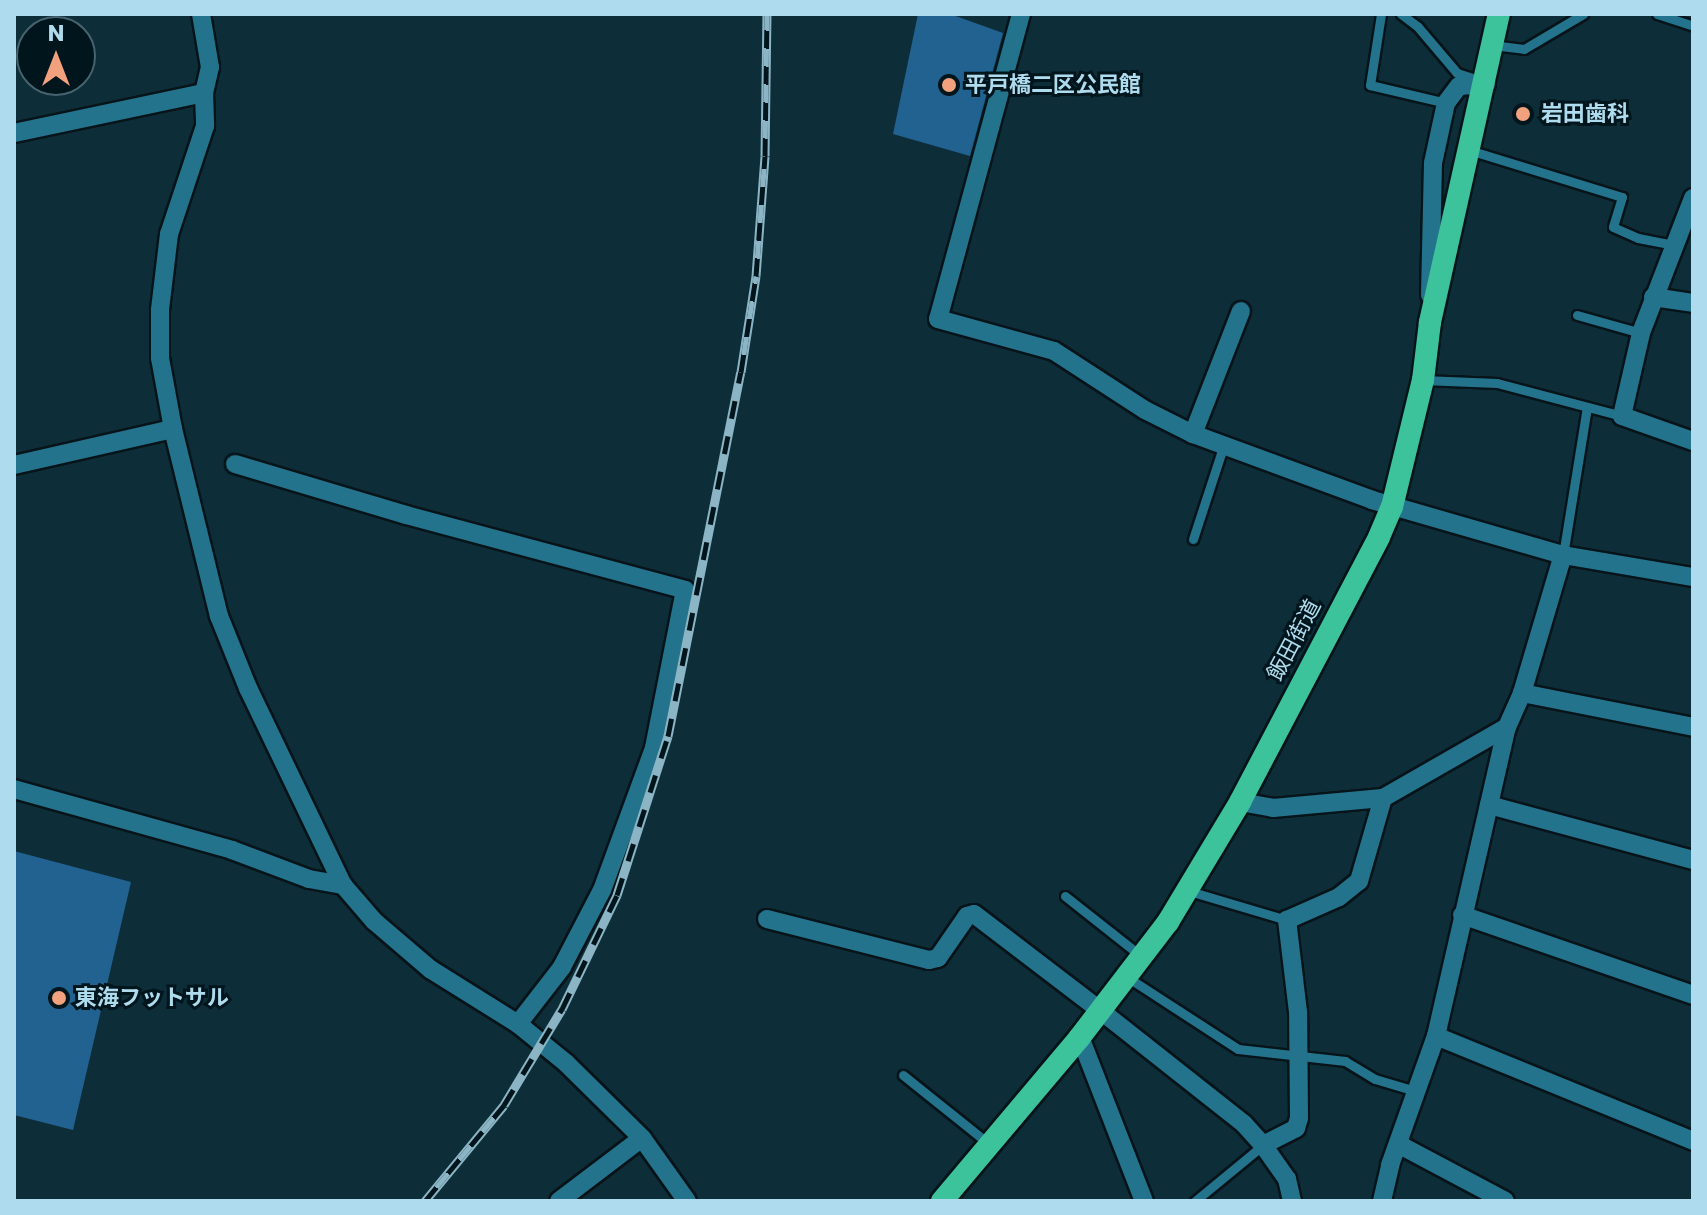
<!DOCTYPE html>
<meta charset="utf-8">
<style>
body{margin:0}
#map{position:relative;width:1707px;height:1215px;overflow:hidden;background:#0d2d38;font-family:Poppins,"Noto Sans JP",sans-serif}
div>[style]{position:absolute}
.building>*{inset:0;background:#216290}
.roads{filter:drop-shadow(2px 0 #071419) drop-shadow(-2px 0 #071419) drop-shadow(0 2px #071419) drop-shadow(0 -2px #071419)}
.service>*{height:9px;margin:-4.5px;padding:0 4.5px;transform-origin:4.5px;border-radius:4.5px;background:#24738d}
.minor>*{height:18px;margin:-9px;padding:0 9px;transform-origin:9px;border-radius:9px;background:#24738d}
.trunk>*{height:22px;margin:-11px;padding:0 11px;transform-origin:11px;border-radius:11px;background:#3cc39c}
.rail>*{height:9px;margin-top:-4.5px;transform-origin:0;background:repeating-linear-gradient(90deg,#01151c 0 18px,#8bb5c5 0 36px);box-sizing:border-box;border-block:2px solid #8bb5c5}
.dots>*{width:22px;height:22px;translate:-50% -50%;box-sizing:border-box;border:4px solid #01151c;border-radius:50%}
span{translate:-50% -50%;white-space:nowrap;text-align:center;line-height:1.15;-webkit-text-stroke:6px #01151c;paint-order:stroke}
.poi-label{font-size:22px;color:#aedbed;font-weight:700}
.left{translate:0 -50%;text-align:left}
.street-label{font-size:22px;color:#aedbed}
.frame{position:absolute;inset:0;border:16px solid #aedbed;pointer-events:none}
.north{position:absolute;left:16px;top:16px;width:80px;height:80px;box-sizing:border-box;background:#01151c;border:2px solid #466470;border-radius:50%;rotate:0deg;font-size:22px;font-weight:700;line-height:32px;text-align:center;color:#aedbed}
.north::after{content:'';display:block;margin:auto;width:28px;height:36px;background:#f2a17e;clip-path:polygon(50% 0,100% 100%,50% 72%,0 100%)}
</style>
<div id="map">
<div class="building">
<div style="clip-path:polygon(918px 14px,950px 14px,1003px 33px,970px 156px,893px 134px)"></div>
<div style="clip-path:polygon(14px 851px,131px 882px,73px 1130px,14px 1115px)"></div>
</div>
<div class="roads">
<div class="service">
<div style="left:1381px;top:14px;width:72px;rotate:98.8deg"></div>
<div style="left:1370px;top:85px;width:78px;rotate:13.3deg"></div>
<div style="left:1401px;top:14px;width:21px;rotate:37deg"></div>
<div style="left:1418px;top:27px;width:60px;rotate:49.7deg"></div>
<div style="left:1457px;top:73px;width:19px;rotate:18deg"></div>
<div style="left:1657px;top:14px;width:38px;rotate:18deg"></div>
<div style="left:1492px;top:45px;width:32px;rotate:7deg"></div>
<div style="left:1524px;top:49px;width:69px;rotate:-30.7deg"></div>
<div style="left:1469px;top:150px;width:160px;rotate:17.1deg"></div>
<div style="left:1622px;top:197px;width:31px;rotate:107deg"></div>
<div style="left:1613px;top:227px;width:27px;rotate:24deg"></div>
<div style="left:1638px;top:238px;width:36px;rotate:11deg"></div>
<div style="left:1577px;top:315px;width:66px;rotate:15.7deg"></div>
<div style="left:1423px;top:380px;width:74px;rotate:2.3deg"></div>
<div style="left:1497px;top:383px;width:129px;rotate:14.8deg"></div>
<div style="left:1193px;top:539px;width:97px;rotate:-71.9deg"></div>
<div style="left:1563px;top:555px;width:150px;rotate:-80.8deg"></div>
<div style="left:1189px;top:891px;width:102px;rotate:16.5deg"></div>
<div style="left:1065px;top:896px;width:97px;rotate:38.3deg"></div>
<div style="left:1127px;top:977px;width:132px;rotate:33deg"></div>
<div style="left:1238px;top:1049px;width:108px;rotate:6.4deg"></div>
<div style="left:1345px;top:1061px;width:35px;rotate:31deg"></div>
<div style="left:1375px;top:1079px;width:46px;rotate:16.5deg"></div>
<div style="left:903px;top:1075px;width:109px;rotate:38.7deg"></div>
<div style="left:1195px;top:1201px;width:88px;rotate:-39.5deg"></div>
</div>
<div class="minor">
<div style="left:201px;top:14px;width:54px;rotate:80.4deg"></div>
<div style="left:210px;top:67px;width:27px;rotate:103deg"></div>
<div style="left:204px;top:93px;width:33px;rotate:88deg"></div>
<div style="left:205px;top:126px;width:114px;rotate:108.4deg"></div>
<div style="left:169px;top:234px;width:77px;rotate:96.8deg"></div>
<div style="left:160px;top:310px;width:48px;rotate:90deg"></div>
<div style="left:160px;top:358px;width:72px;rotate:79.6deg"></div>
<div style="left:173px;top:429px;width:193px;rotate:76.2deg"></div>
<div style="left:219px;top:616px;width:78px;rotate:68.1deg"></div>
<div style="left:248px;top:688px;width:219px;rotate:64.3deg"></div>
<div style="left:343px;top:885px;width:48px;rotate:49.3deg"></div>
<div style="left:374px;top:921px;width:74px;rotate:40.6deg"></div>
<div style="left:430px;top:969px;width:104px;rotate:32deg"></div>
<div style="left:518px;top:1024px;width:62px;rotate:39.1deg"></div>
<div style="left:566px;top:1063px;width:107px;rotate:44.6deg"></div>
<div style="left:642px;top:1138px;width:77px;rotate:54.5deg"></div>
<div style="left:1021px;top:14px;width:316px;rotate:105.2deg"></div>
<div style="left:938px;top:319px;width:120px;rotate:15.4deg"></div>
<div style="left:1054px;top:351px;width:108px;rotate:33deg"></div>
<div style="left:1145px;top:410px;width:54px;rotate:26.6deg"></div>
<div style="left:1193px;top:434px;width:191px;rotate:20.2deg"></div>
<div style="left:1372px;top:500px;width:199px;rotate:16.1deg"></div>
<div style="left:1563px;top:555px;width:132px;rotate:9.6deg"></div>
<div style="left:14px;top:133px;width:194px;rotate:-11.9deg"></div>
<div style="left:1693px;top:198px;width:145px;rotate:111.1deg"></div>
<div style="left:1641px;top:333px;width:85px;rotate:102.9deg"></div>
<div style="left:1622px;top:416px;width:75px;rotate:19.4deg"></div>
<div style="left:1430px;top:295px;width:132px;rotate:-88.7deg"></div>
<div style="left:1433px;top:163px;width:61px;rotate:-77.8deg"></div>
<div style="left:1446px;top:103px;width:21px;rotate:-53deg"></div>
<div style="left:1459px;top:86px;width:27px;rotate:-4deg"></div>
<div style="left:1653px;top:297px;width:40px;rotate:8.5deg"></div>
<div style="left:1193px;top:434px;width:132px;rotate:-68.7deg"></div>
<div style="left:235px;top:464px;width:178px;rotate:16.6deg"></div>
<div style="left:406px;top:515px;width:289px;rotate:15deg"></div>
<div style="left:685px;top:590px;width:161px;rotate:101.1deg"></div>
<div style="left:654px;top:748px;width:151px;rotate:110.1deg"></div>
<div style="left:602px;top:890px;width:87px;rotate:117.5deg"></div>
<div style="left:562px;top:967px;width:72px;rotate:127.7deg"></div>
<div style="left:14px;top:465px;width:163px;rotate:-12.8deg"></div>
<div style="left:1522px;top:693px;width:174px;rotate:11.2deg"></div>
<div style="left:14px;top:789px;width:226px;rotate:15.6deg"></div>
<div style="left:232px;top:850px;width:82px;rotate:20.6deg"></div>
<div style="left:309px;top:879px;width:35px;rotate:10deg"></div>
<div style="left:1240px;top:802px;width:34px;rotate:10deg"></div>
<div style="left:1273px;top:808px;width:110px;rotate:-5.2deg"></div>
<div style="left:1489px;top:805px;width:211px;rotate:15.1deg"></div>
<div style="left:1462px;top:915px;width:244px;rotate:19.1deg"></div>
<div style="left:767px;top:919px;width:167px;rotate:14.2deg"></div>
<div style="left:929px;top:960px;width:9px;rotate:-13deg"></div>
<div style="left:938px;top:958px;width:51px;rotate:-55.4deg"></div>
<div style="left:967px;top:916px;width:7px;rotate:-16deg"></div>
<div style="left:974px;top:914px;width:160px;rotate:37.4deg"></div>
<div style="left:1101px;top:1011px;width:182px;rotate:38.3deg"></div>
<div style="left:1244px;top:1124px;width:28px;rotate:48deg"></div>
<div style="left:1263px;top:1145px;width:37px;rotate:-27deg"></div>
<div style="left:1296px;top:1128px;width:10px;rotate:-73deg"></div>
<div style="left:1299px;top:1118px;width:106px;rotate:-90.5deg"></div>
<div style="left:1298px;top:1012px;width:93px;rotate:-96.8deg"></div>
<div style="left:1287px;top:920px;width:57px;rotate:-23.9deg"></div>
<div style="left:1339px;top:897px;width:26px;rotate:-39deg"></div>
<div style="left:1359px;top:881px;width:86px;rotate:-73.9deg"></div>
<div style="left:1383px;top:798px;width:143px;rotate:-29.8deg"></div>
<div style="left:1436px;top:1036px;width:278px;rotate:22.2deg"></div>
<div style="left:1080px;top:1037px;width:176px;rotate:68.7deg"></div>
<div style="left:1398px;top:1144px;width:121px;rotate:28deg"></div>
<div style="left:1263px;top:1145px;width:42px;rotate:54.8deg"></div>
<div style="left:1287px;top:1179px;width:23px;rotate:77deg"></div>
<div style="left:559px;top:1201px;width:104px;rotate:-37.2deg"></div>
<div style="left:1382px;top:1201px;width:37px;rotate:-77deg"></div>
<div style="left:1390px;top:1165px;width:137px;rotate:-70.4deg"></div>
<div style="left:1436px;top:1036px;width:317px;rotate:-77.1deg"></div>
<div style="left:1507px;top:727px;width:37px;rotate:-66deg"></div>
<div style="left:1522px;top:693px;width:144px;rotate:-73.5deg"></div>
</div>
<div class="trunk">
<div style="left:942px;top:1201px;width:214px;rotate:-49.9deg"></div>
<div style="left:1080px;top:1037px;width:145px;rotate:-52.6deg"></div>
<div style="left:1168px;top:922px;width:140px;rotate:-59deg"></div>
<div style="left:1240px;top:802px;width:299px;rotate:-62.3deg"></div>
<div style="left:1379px;top:537px;width:33px;rotate:-67deg"></div>
<div style="left:1392px;top:507px;width:131px;rotate:-76.3deg"></div>
<div style="left:1423px;top:380px;width:58px;rotate:-83.1deg"></div>
<div style="left:1430px;top:322px;width:316px;rotate:-77.4deg"></div>
</div>
</div>
<div class="rail">
<div style="left:425px;top:1201px;width:124px;rotate:-50.5deg"></div>
<div style="left:504px;top:1105px;width:112px;rotate:-58.9deg"></div>
<div style="left:562px;top:1009px;width:127px;rotate:-64.2deg"></div>
<div style="left:617px;top:895px;width:167px;rotate:-72.2deg"></div>
<div style="left:668px;top:736px;width:371px;rotate:-78.7deg"></div>
<div style="left:741px;top:372px;width:97px;rotate:-81.1deg"></div>
<div style="left:756px;top:276px;width:120px;rotate:-85.7deg"></div>
<div style="left:765px;top:156px;width:142px;rotate:-89.2deg"></div>
</div>
<div class="dots">
<div style="left:949px;top:85px;background:#f2a17e"></div>
<div style="left:1523px;top:114px;background:#f2a17e"></div>
<div style="left:59px;top:998px;background:#f2a17e"></div>
</div>
<div class="poi-label">
<span class="left" style="left:965px;top:85px">平戸橋二区公民館</span>
<span class="left" style="left:1541px;top:114px">岩田歯科</span>
<span class="left" style="left:75px;top:998px">東海フットサル</span>
</div>
<div class="street-label">
<span style="left:1294px;top:640px;rotate:-62deg">飯田街道</span>
</div>
<div class="frame"></div>
<div class="north">N</div>
</div>
